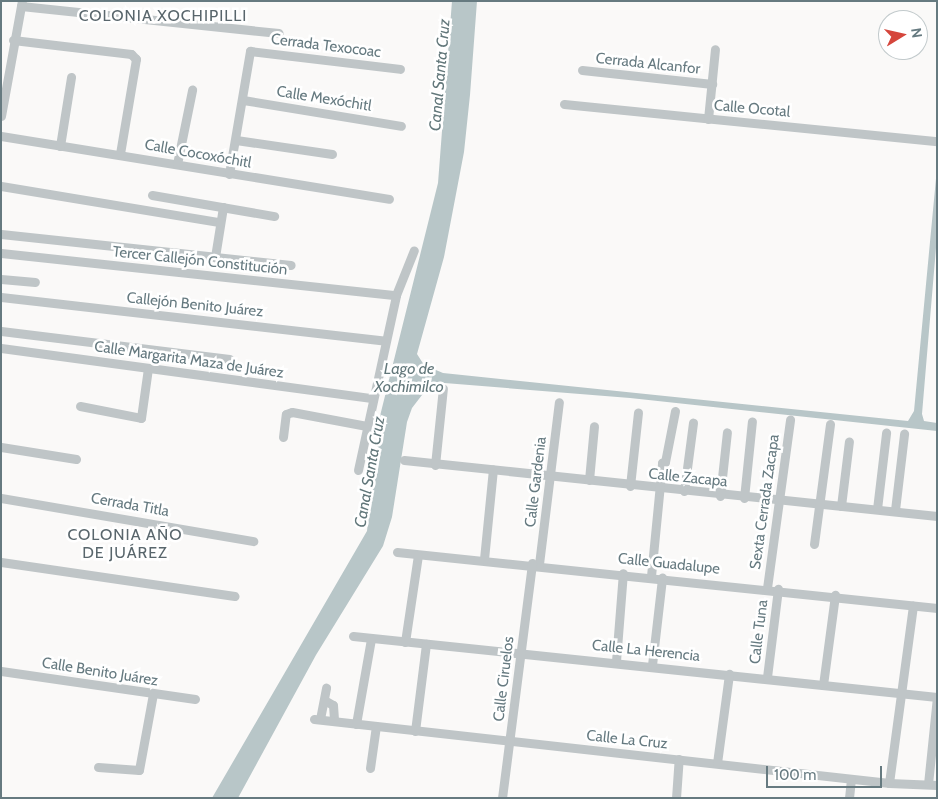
<!DOCTYPE html>
<meta charset="utf-8">
<style>
body{margin:0}
#map{position:relative;width:938px;height:799px;overflow:hidden;background:#faf9f8;font-family:Cabin,sans-serif}
div>[style]{position:absolute}
.water>*{inset:0;background:#b8c6c8}
.minor>*{height:9px;margin:-4.5px;padding:0 4.5px;transform-origin:4.5px;border-radius:4.5px;background:#bfc5c7}
span{translate:-50% -50%;white-space:nowrap;text-align:center;line-height:1.15;-webkit-text-stroke:5px #fff;paint-order:stroke}
.street-label{font-size:15px;color:#667a80}
.neighbourhood-label{font-size:16px;color:#59666c;letter-spacing:1px}
.water-label{font-size:16px;color:#62777a;font-style:italic}
.frame{position:absolute;inset:0;border:2px solid #667a80;pointer-events:none}
.north{position:absolute;left:878px;top:10px;width:50px;height:50px;box-sizing:border-box;background:#fff;border:1px solid #c2cacc;border-radius:50%;rotate:81deg;font-size:14px;font-weight:700;line-height:20px;text-align:center;color:#667a80}
.north::after{content:'';display:block;margin:auto;width:18px;height:22px;background:#d5463c;clip-path:polygon(50% 0,100% 100%,50% 72%,0 100%)}
.scale{position:absolute;left:766px;top:766px;width:116px;height:22px;box-sizing:border-box;border:2px solid #667a80;border-top:0;padding-left:6px;font-size:15px;line-height:18px;white-space:nowrap;color:#667a80;-webkit-text-stroke:4px #fff;paint-order:stroke}
</style>
<div id="map">
<div class="water">
<div style="clip-path:polygon(452px 1px,477px 1px,470px 95px,464px 152px,444px 257px,417px 354px,424px 365px,443px 373px,908px 421px,914px 411px,937px 168px,937px 236px,922px 414px,924px 421px,937px 423px,937px 431px,630px 398px,432px 382px,412px 408px,407px 422px,392px 517px,383px 546px,316px 655px,238px 798px,212px 798px,367px 531px,379px 420px,438px 183px)"></div>
</div>
<div class="minor">
<div style="left:21px;top:6px;width:259px;rotate:6deg"></div>
<div style="left:13px;top:40px;width:119px;rotate:6.8deg"></div>
<div style="left:131px;top:54px;width:7px;rotate:45deg"></div>
<div style="left:136px;top:59px;width:96px;rotate:99.6deg"></div>
<div style="left:582px;top:70px;width:131px;rotate:6.1deg"></div>
<div style="left:243px;top:100px;width:160px;rotate:9.3deg"></div>
<div style="left:564px;top:104px;width:375px;rotate:5.7deg"></div>
<div style="left:1px;top:116px;width:117px;rotate:-79.7deg"></div>
<div style="left:708px;top:119px;width:70px;rotate:-84.3deg"></div>
<div style="left:1px;top:136px;width:393px;rotate:9.2deg"></div>
<div style="left:236px;top:140px;width:97px;rotate:8.3deg"></div>
<div style="left:60px;top:146px;width:70px;rotate:-80.9deg"></div>
<div style="left:177px;top:164px;width:76px;rotate:-78.5deg"></div>
<div style="left:229px;top:174px;width:125px;rotate:-80.3deg"></div>
<div style="left:250px;top:51px;width:151px;rotate:6.8deg"></div>
<div style="left:1px;top:186px;width:221px;rotate:9.4deg"></div>
<div style="left:152px;top:195px;width:124px;rotate:9.8deg"></div>
<div style="left:223px;top:207px;width:51px;rotate:99.1deg"></div>
<div style="left:215px;top:257px;width:76px;rotate:6deg"></div>
<div style="left:1px;top:234px;width:215px;rotate:6.1deg"></div>
<div style="left:1px;top:253px;width:397px;rotate:6.1deg"></div>
<div style="left:1px;top:279px;width:34px;rotate:5deg"></div>
<div style="left:1px;top:297px;width:387px;rotate:6.5deg"></div>
<div style="left:1px;top:331px;width:230px;rotate:7deg"></div>
<div style="left:1px;top:348px;width:374px;rotate:7.7deg"></div>
<div style="left:80px;top:406px;width:62px;rotate:11.1deg"></div>
<div style="left:141px;top:418px;width:50px;rotate:-82deg"></div>
<div style="left:283px;top:437px;width:23px;rotate:-83deg"></div>
<div style="left:286px;top:414px;width:6px;rotate:-18deg"></div>
<div style="left:292px;top:412px;width:76px;rotate:10.6deg"></div>
<div style="left:1px;top:447px;width:76px;rotate:9.1deg"></div>
<div style="left:404px;top:460px;width:536px;rotate:6deg"></div>
<div style="left:435px;top:465px;width:77px;rotate:-84.1deg"></div>
<div style="left:358px;top:470px;width:179px;rotate:-77.7deg"></div>
<div style="left:396px;top:295px;width:48px;rotate:-68.2deg"></div>
<div style="left:589px;top:480px;width:54px;rotate:-84.7deg"></div>
<div style="left:630px;top:486px;width:74px;rotate:-83.8deg"></div>
<div style="left:684px;top:491px;width:69px;rotate:-82.5deg"></div>
<div style="left:720px;top:496px;width:64px;rotate:-83.8deg"></div>
<div style="left:1px;top:498px;width:256px;rotate:9.7deg"></div>
<div style="left:744px;top:498px;width:77px;rotate:-84.1deg"></div>
<div style="left:841px;top:506px;width:65px;rotate:-83deg"></div>
<div style="left:877px;top:509px;width:77px;rotate:-83.2deg"></div>
<div style="left:895px;top:510px;width:77px;rotate:-83.2deg"></div>
<div style="left:814px;top:544px;width:121px;rotate:-82.4deg"></div>
<div style="left:397px;top:552px;width:543px;rotate:5.92deg"></div>
<div style="left:484px;top:559px;width:90px;rotate:-84.3deg"></div>
<div style="left:1px;top:562px;width:236px;rotate:8.3deg"></div>
<div style="left:539px;top:564px;width:163px;rotate:-83deg"></div>
<div style="left:651px;top:576px;width:114px;rotate:-84.4deg"></div>
<div style="left:662px;top:463px;width:3px;rotate:-18deg"></div>
<div style="left:665px;top:462px;width:52px;rotate:-78.9deg"></div>
<div style="left:767px;top:588px;width:170px;rotate:-82.2deg"></div>
<div style="left:353px;top:636px;width:587px;rotate:5.96deg"></div>
<div style="left:405px;top:642px;width:88px;rotate:-81.5deg"></div>
<div style="left:616px;top:661px;width:88px;rotate:-85.5deg"></div>
<div style="left:652px;top:665px;width:88px;rotate:-83.4deg"></div>
<div style="left:1px;top:671px;width:196px;rotate:8.2deg"></div>
<div style="left:767px;top:677px;width:89px;rotate:-82.9deg"></div>
<div style="left:823px;top:685px;width:91px;rotate:-82.4deg"></div>
<div style="left:324px;top:700px;width:10px;rotate:29deg"></div>
<div style="left:333px;top:705px;width:16px;rotate:86deg"></div>
<div style="left:314px;top:719px;width:579px;rotate:6.35deg"></div>
<div style="left:889px;top:783px;width:48px;rotate:2.4deg"></div>
<div style="left:320px;top:719px;width:32px;rotate:-79deg"></div>
<div style="left:356px;top:724px;width:86px;rotate:-80deg"></div>
<div style="left:415px;top:731px;width:88px;rotate:-82.8deg"></div>
<div style="left:717px;top:763px;width:90px;rotate:-82.3deg"></div>
<div style="left:98px;top:767px;width:41px;rotate:4.2deg"></div>
<div style="left:139px;top:770px;width:77px;rotate:-79.6deg"></div>
<div style="left:370px;top:768px;width:42px;rotate:-81.9deg"></div>
<div style="left:889px;top:783px;width:179px;rotate:-82.3deg"></div>
<div style="left:928px;top:784px;width:87px;rotate:-84.1deg"></div>
<div style="left:502px;top:798px;width:237px;rotate:-82.7deg"></div>
<div style="left:676px;top:798px;width:39px;rotate:-86deg"></div>
<div style="left:849px;top:798px;width:19px;rotate:-84deg"></div>
</div>
<div class="street-label">
<span style="left:326px;top:46px;rotate:7deg">Cerrada Texocoac</span>
<span style="left:648px;top:64px;rotate:6deg">Cerrada Alcanfor</span>
<span style="left:324px;top:99px;rotate:9deg">Calle Mexóchitl</span>
<span style="left:752px;top:109px;rotate:5deg">Calle Ocotal</span>
<span style="left:198px;top:154px;rotate:10deg">Calle Cocoxóchitl</span>
<span style="left:200px;top:261px;rotate:6deg">Tercer Callejón Constitución</span>
<span style="left:195px;top:305px;rotate:6deg">Callejón Benito Juárez</span>
<span style="left:189px;top:360px;rotate:8deg">Calle Margarita Maza de Juárez</span>
<span style="left:688px;top:478px;rotate:6deg">Calle Zacapa</span>
<span style="left:536px;top:482px;rotate:-83deg">Calle Gardenia</span>
<span style="left:765px;top:502px;rotate:-82deg">Sexta Cerrada Zacapa</span>
<span style="left:130px;top:505px;rotate:10deg">Cerrada Titla</span>
<span style="left:669px;top:564px;rotate:6deg">Calle Guadalupe</span>
<span style="left:759px;top:632px;rotate:-83deg">Calle Tuna</span>
<span style="left:646px;top:651px;rotate:6deg">Calle La Herencia</span>
<span style="left:100px;top:672px;rotate:9deg">Calle Benito Juárez</span>
<span style="left:504px;top:679px;rotate:-83deg">Calle Ciruelos</span>
<span style="left:627px;top:740px;rotate:6deg">Calle La Cruz</span>
</div>
<div class="neighbourhood-label">
<span style="left:163px;top:16px">COLONIA XOCHIPILLI</span>
<span style="left:125px;top:544px">COLONIA AÑO<br>DE JUÁREZ</span>
</div>
<div class="water-label">
<span style="left:440px;top:75px;rotate:-85deg">Canal Santa Cruz</span>
<span style="left:409px;top:378px">Lago de<br>Xochimilco</span>
<span style="left:370px;top:472px;rotate:-80deg">Canal Santa Cruz</span>
</div>
<div class="frame"></div>
<div class="north">N</div>
<div class="scale">100 m</div>
</div>
